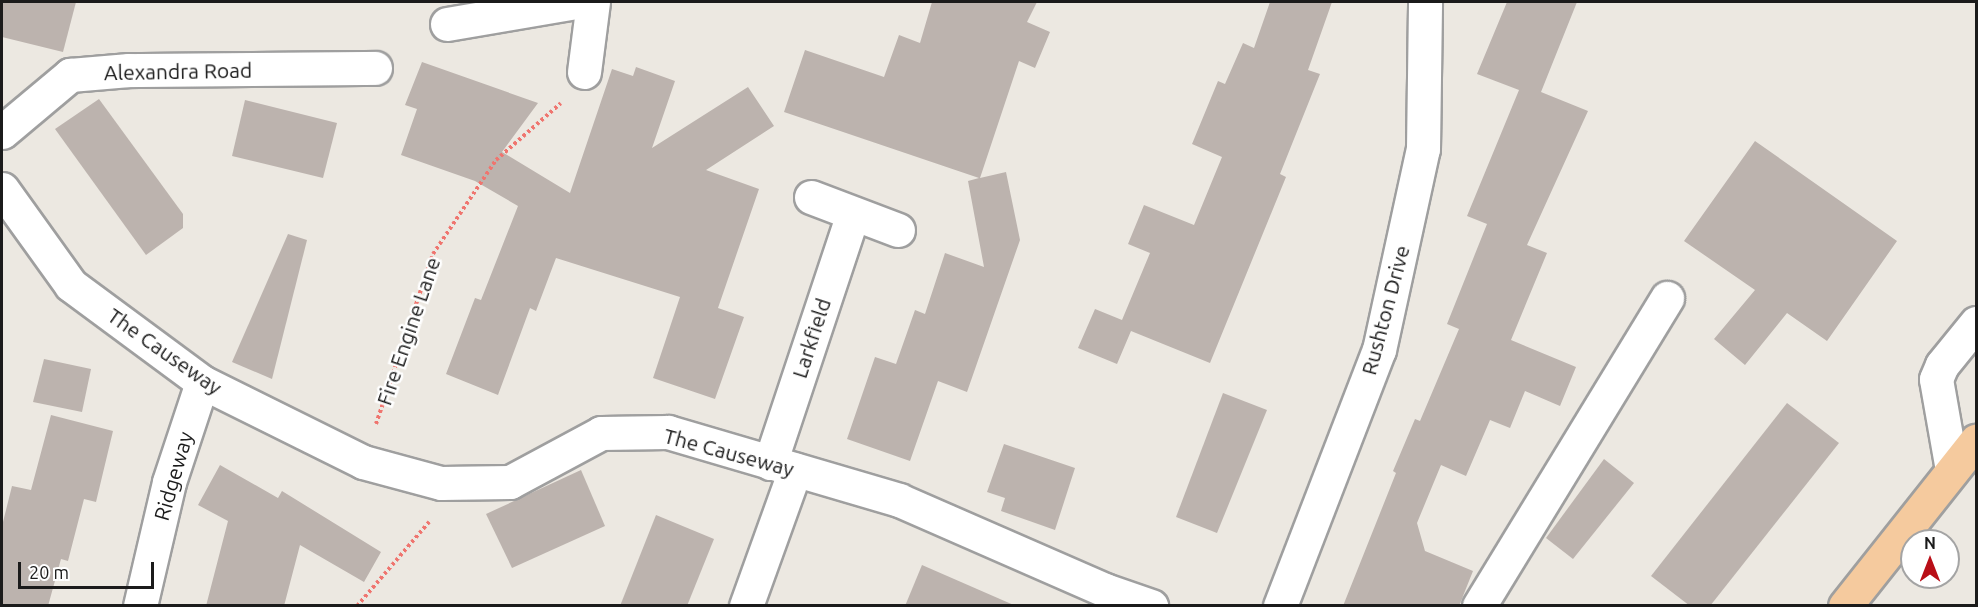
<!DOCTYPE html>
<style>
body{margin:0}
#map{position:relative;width:1978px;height:607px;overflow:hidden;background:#ece8e1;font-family:Ubuntu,sans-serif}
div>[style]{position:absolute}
.building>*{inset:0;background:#bcb3ae}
.path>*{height:4px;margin-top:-2px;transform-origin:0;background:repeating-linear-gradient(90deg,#ef756f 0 3px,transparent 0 6px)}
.roads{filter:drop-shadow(2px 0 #9f9f9f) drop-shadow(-2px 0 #9f9f9f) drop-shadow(0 2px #9f9f9f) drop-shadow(0 -2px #9f9f9f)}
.minor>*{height:33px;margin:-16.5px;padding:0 16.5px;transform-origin:16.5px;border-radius:16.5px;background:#fff}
.major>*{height:33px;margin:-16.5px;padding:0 16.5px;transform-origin:16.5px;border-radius:16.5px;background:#f5ca9e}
span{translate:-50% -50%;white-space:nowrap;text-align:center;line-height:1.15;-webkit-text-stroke:5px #fff;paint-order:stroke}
.street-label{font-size:21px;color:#1b1b1b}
.frame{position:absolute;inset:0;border:3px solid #1b1b1b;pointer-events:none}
.north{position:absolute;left:1900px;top:529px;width:60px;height:60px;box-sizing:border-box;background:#fff;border:2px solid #a4a4a4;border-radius:50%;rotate:0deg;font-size:16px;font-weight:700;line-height:24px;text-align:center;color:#1b1b1b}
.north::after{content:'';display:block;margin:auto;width:21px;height:27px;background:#b90e17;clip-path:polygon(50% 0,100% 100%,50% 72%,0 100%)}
.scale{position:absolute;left:18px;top:562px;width:136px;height:27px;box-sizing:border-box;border:3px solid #1b1b1b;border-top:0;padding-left:8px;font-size:18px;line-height:21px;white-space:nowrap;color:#1b1b1b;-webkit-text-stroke:4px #fff;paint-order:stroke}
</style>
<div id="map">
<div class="building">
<div style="clip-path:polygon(2px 2px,76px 2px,63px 52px,2px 37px)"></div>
<div style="clip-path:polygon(932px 2px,1037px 2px,1027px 22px,1050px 32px,1035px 68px,1019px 61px,980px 178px,1006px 172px,1020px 240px,967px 392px,938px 381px,910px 461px,847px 439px,875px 357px,896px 364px,915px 310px,925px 314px,945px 253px,984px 267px,968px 181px,979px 178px,784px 112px,805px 50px,884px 77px,899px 35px,920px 43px)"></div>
<div style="clip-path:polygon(1270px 2px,1332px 2px,1308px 70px,1320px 74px,1280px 174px,1286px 177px,1210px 363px,1131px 331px,1117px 364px,1078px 348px,1095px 309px,1122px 320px,1150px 253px,1128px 244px,1144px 205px,1194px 225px,1222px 157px,1192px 144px,1218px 81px,1225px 84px,1243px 43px,1254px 48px)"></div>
<div style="clip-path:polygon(1507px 2px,1577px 2px,1541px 92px,1588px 111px,1527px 245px,1547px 253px,1511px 340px,1576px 367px,1560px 406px,1525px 391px,1510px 428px,1490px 420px,1466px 476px,1441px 465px,1417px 523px,1425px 551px,1473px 571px,1459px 606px,1343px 606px,1396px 473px,1393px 471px,1415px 419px,1420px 421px,1459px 329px,1447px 324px,1487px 224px,1467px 216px,1519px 90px,1477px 74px)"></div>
<div style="clip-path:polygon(422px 62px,538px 103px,502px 152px,570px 193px,612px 69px,633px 76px,636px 67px,675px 81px,652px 148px,748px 87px,774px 126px,706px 170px,759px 189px,718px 308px,744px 317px,715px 399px,653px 378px,680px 297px,556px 258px,536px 311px,530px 308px,498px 395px,446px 374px,475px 298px,481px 300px,518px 206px,475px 181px,401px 155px,417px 109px,405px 105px)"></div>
<div style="clip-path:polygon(99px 99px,183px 214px,183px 228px,146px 255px,55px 129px)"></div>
<div style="clip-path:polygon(245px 100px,337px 123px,323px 178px,232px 156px)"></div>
<div style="clip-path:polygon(1755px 141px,1897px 241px,1827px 341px,1787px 313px,1745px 365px,1714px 339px,1755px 290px,1684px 241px)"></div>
<div style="clip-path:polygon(288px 234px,307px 240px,272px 379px,232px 362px)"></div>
<div style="clip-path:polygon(44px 359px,91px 369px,82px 412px,33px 402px)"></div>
<div style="clip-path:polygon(1223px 393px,1267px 410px,1217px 533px,1176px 517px)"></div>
<div style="clip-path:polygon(1787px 403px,1839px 443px,1710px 606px,1690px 606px,1651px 576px)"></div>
<div style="clip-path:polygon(51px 415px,113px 431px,96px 502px,84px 499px,68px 561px,61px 559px,48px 606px,2px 606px,2px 526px,12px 486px,31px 490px)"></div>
<div style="clip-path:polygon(1004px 444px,1075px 468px,1055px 530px,1001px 511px,1005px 498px,987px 492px)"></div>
<div style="clip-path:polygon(1604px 459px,1634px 483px,1573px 559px,1546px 538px)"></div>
<div style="clip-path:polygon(220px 465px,278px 498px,282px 491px,381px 552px,364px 582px,300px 545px,284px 606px,206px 606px,228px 521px,198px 505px)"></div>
<div style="clip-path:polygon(581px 470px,605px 526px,512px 568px,486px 514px)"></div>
<div style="clip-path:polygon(656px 515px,714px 539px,687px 606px,620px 606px)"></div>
<div style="clip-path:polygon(922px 565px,1016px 606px,905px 606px)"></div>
</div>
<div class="path">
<div style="left:376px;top:424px;width:179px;rotate:-71.5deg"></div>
<div style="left:433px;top:254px;width:113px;rotate:-56.2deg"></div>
<div style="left:496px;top:160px;width:86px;rotate:-41.2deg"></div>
<div style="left:357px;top:606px;width:111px;rotate:-49.4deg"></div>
</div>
<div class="roads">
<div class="minor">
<div style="left:447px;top:24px;width:131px;rotate:-9.7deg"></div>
<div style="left:584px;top:72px;width:71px;rotate:-82.7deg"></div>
<div style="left:2px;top:132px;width:89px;rotate:-40deg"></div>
<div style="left:70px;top:75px;width:59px;rotate:-4.8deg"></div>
<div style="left:129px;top:70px;width:246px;rotate:-0.5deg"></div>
<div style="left:2px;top:189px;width:118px;rotate:54.3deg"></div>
<div style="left:71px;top:285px;width:163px;rotate:36.5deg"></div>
<div style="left:202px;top:382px;width:180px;rotate:26.4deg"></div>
<div style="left:363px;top:462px;width:81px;rotate:15.1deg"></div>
<div style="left:441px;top:483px;width:69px;rotate:-0.8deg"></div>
<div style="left:510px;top:482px;width:103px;rotate:-28.3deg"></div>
<div style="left:601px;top:433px;width:67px;rotate:-0.9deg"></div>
<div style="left:668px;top:432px;width:241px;rotate:16.4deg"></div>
<div style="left:899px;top:500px;width:225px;rotate:23.6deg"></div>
<div style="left:1105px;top:590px;width:49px;rotate:19.2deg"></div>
<div style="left:811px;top:197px;width:93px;rotate:20.8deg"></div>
<div style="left:770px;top:463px;width:263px;rotate:-71.6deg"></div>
<div style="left:1952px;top:470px;width:92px;rotate:-100deg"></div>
<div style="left:1936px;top:379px;width:15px;rotate:-67deg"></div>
<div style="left:1942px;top:365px;width:54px;rotate:-51deg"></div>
<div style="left:140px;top:606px;width:127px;rotate:-76.8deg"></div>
<div style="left:169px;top:482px;width:105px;rotate:-71.7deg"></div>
<div style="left:746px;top:606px;width:145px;rotate:-70.2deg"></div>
<div style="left:1280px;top:606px;width:274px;rotate:-68.9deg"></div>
<div style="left:1379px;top:350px;width:206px;rotate:-77.7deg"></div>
<div style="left:1423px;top:149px;width:147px;rotate:-89.2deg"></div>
<div style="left:1479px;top:606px;width:361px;rotate:-58.6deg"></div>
</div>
<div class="major">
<div style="left:1845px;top:606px;width:211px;rotate:-51.6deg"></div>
</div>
</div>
<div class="street-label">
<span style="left:178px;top:71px;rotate:-1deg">Alexandra Road</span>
<span style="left:1385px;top:310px;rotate:-75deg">Rushton Drive</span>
<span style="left:408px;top:331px;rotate:-71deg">Fire Engine Lane</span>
<span style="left:811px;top:338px;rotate:-72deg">Larkfield</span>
<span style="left:165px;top:351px;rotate:35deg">The Causeway</span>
<span style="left:729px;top:452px;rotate:15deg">The Causeway</span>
<span style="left:173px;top:476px;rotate:-74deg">Ridgeway</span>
</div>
<div class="frame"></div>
<div class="north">N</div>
<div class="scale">20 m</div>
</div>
